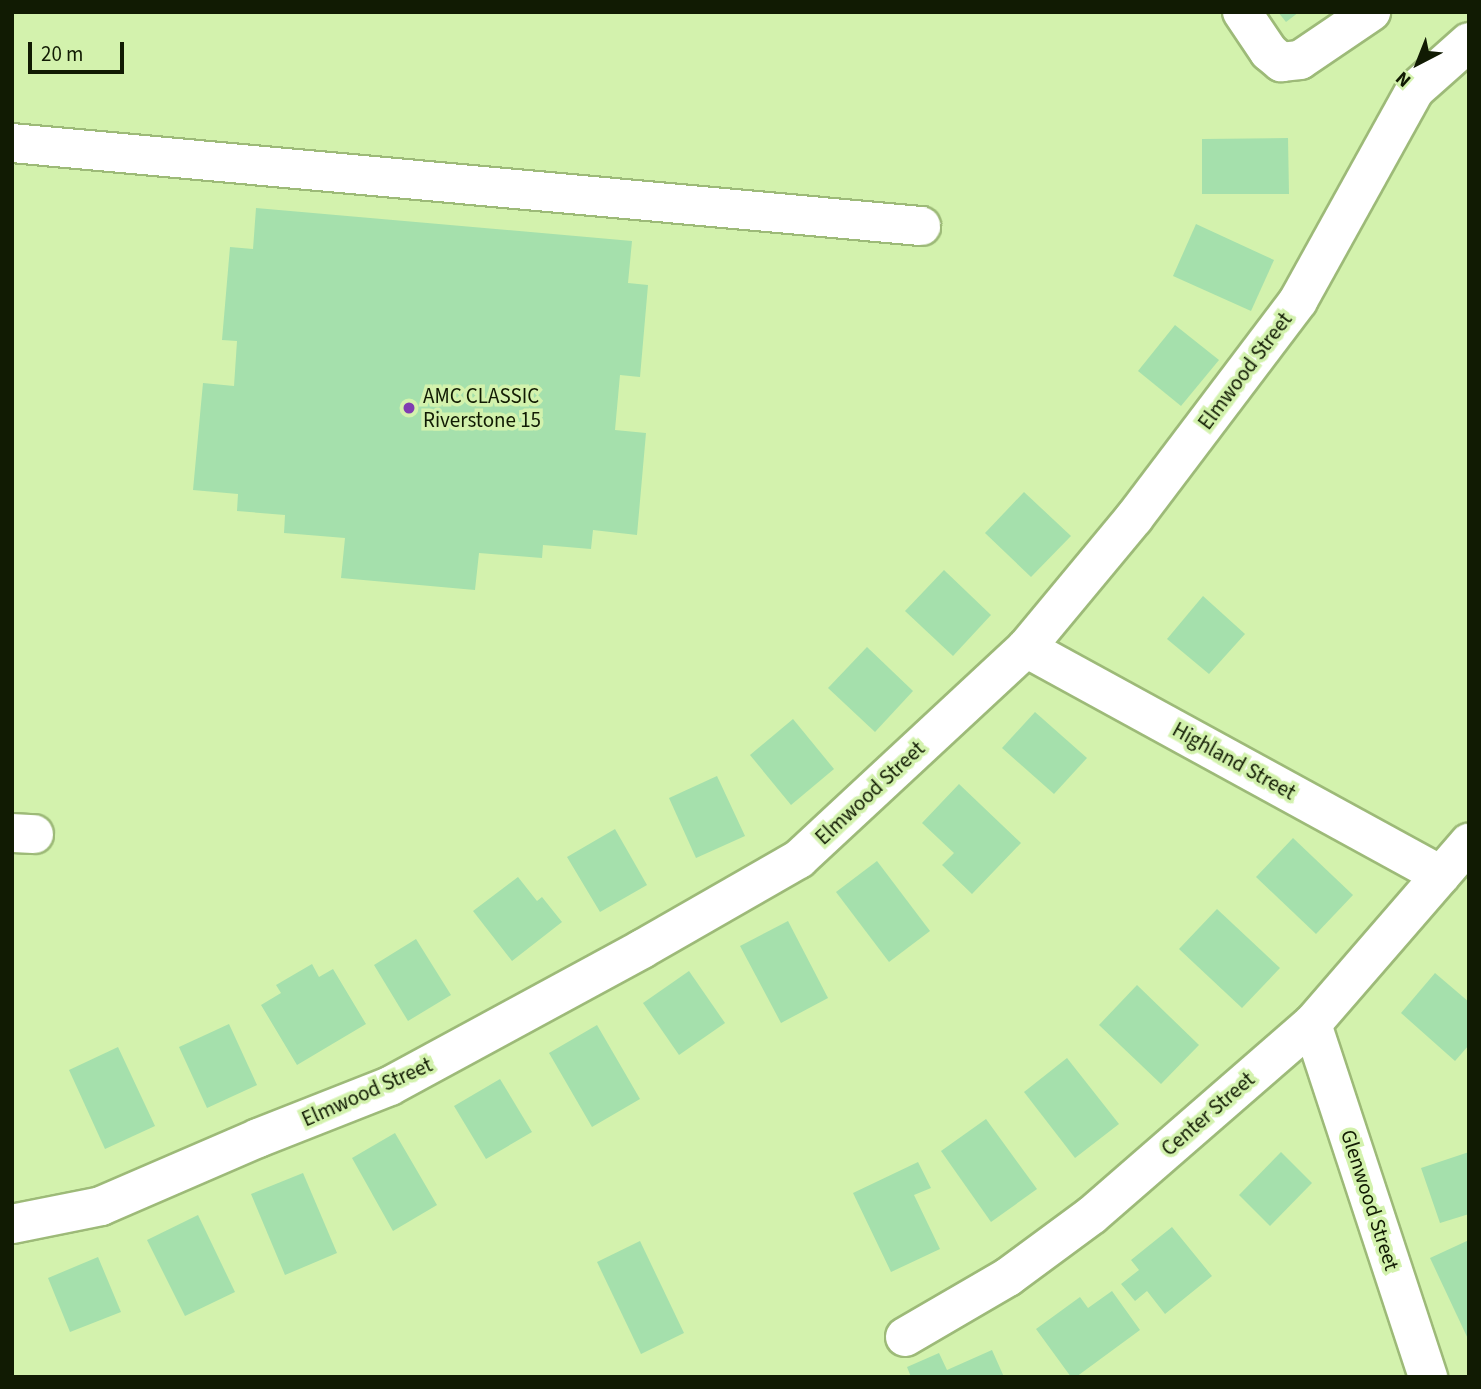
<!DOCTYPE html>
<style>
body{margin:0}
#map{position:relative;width:1481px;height:1389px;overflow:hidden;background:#d3f2ad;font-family:"Source Sans 3",sans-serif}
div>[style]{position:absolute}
.building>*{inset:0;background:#a5e0ac}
.roads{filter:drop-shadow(2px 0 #9dba78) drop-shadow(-2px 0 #9dba78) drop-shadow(0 2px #9dba78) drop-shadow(0 -2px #9dba78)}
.minor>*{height:38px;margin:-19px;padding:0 19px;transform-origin:19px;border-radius:19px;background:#fff}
.dots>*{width:19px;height:19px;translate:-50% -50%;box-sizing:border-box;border:4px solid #d3f2ad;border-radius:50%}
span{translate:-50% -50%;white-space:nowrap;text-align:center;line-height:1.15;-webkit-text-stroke:7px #d3f2ad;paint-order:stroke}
.street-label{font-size:21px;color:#111b03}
.poi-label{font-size:21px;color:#111b03}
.left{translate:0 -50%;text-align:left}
.frame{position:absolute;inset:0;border:14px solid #111b03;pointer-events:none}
.north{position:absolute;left:1383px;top:28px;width:70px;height:70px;-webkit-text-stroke:5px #d3f2ad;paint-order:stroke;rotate:222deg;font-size:19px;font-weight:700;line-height:28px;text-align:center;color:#111b03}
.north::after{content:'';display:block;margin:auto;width:24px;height:32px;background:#111b03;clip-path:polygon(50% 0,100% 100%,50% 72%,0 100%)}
.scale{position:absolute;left:28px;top:42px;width:96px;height:32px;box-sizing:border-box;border:4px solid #111b03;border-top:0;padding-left:9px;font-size:21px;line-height:24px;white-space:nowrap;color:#111b03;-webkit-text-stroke:5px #d3f2ad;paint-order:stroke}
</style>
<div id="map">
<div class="building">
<div style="clip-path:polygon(1278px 12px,1299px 12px,1286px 22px)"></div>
<div style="clip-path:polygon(1288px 138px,1289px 194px,1202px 194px,1202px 139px)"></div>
<div style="clip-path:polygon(256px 208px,632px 241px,628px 283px,648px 285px,640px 377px,620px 375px,615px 430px,646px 433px,637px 535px,593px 530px,591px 549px,543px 545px,542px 558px,479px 553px,475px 590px,341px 578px,345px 538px,284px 533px,285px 515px,237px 511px,238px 494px,193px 490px,203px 383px,234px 386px,237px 341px,222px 340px,230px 247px,253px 249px)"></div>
<div style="clip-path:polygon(1196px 224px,1274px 260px,1251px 311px,1173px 276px)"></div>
<div style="clip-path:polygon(1175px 325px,1219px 360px,1181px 406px,1138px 371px)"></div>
<div style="clip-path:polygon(1024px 492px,1071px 536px,1031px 577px,985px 533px)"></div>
<div style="clip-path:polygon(944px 570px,991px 615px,953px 656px,905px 611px)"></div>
<div style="clip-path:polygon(1203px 596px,1245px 634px,1209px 674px,1167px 639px)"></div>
<div style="clip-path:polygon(867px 647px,913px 691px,875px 732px,828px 688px)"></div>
<div style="clip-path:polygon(1035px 712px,1087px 758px,1054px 794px,1002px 748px)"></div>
<div style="clip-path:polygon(793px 719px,834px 769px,791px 805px,750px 755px)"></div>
<div style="clip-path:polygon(717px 776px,745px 836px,696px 858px,669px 798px)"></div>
<div style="clip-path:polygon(959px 784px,1021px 843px,972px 894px,942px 865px,954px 853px,922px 823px)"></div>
<div style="clip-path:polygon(615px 829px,647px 885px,600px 912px,567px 857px)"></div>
<div style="clip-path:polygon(1293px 838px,1353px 895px,1316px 934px,1256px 877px)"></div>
<div style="clip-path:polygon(877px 861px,930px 931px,889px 962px,836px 892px)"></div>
<div style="clip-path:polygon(518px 877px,537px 901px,542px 897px,562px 922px,512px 961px,473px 911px)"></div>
<div style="clip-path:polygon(1217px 909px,1280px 968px,1242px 1008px,1179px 949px)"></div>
<div style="clip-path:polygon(788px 921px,828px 998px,781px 1023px,740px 946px)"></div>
<div style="clip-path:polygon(416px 939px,451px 995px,408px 1021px,374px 965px)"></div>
<div style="clip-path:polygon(312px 964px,319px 977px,333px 969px,366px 1024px,297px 1065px,261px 1005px,281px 993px,276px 985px)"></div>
<div style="clip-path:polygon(689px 971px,725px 1023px,679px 1055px,643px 1003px)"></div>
<div style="clip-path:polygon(1435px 973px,1469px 1002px,1469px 1045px,1455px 1061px,1401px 1013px)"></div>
<div style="clip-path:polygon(1137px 985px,1199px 1045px,1161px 1084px,1099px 1025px)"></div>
<div style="clip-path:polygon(229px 1024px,257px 1085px,207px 1108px,179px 1047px)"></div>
<div style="clip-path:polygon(597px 1025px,640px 1099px,592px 1127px,549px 1053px)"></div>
<div style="clip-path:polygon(118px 1047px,155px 1126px,105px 1149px,69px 1070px)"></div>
<div style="clip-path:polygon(1067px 1058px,1119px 1124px,1075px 1158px,1024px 1092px)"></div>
<div style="clip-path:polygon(500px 1079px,532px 1132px,486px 1159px,454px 1106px)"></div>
<div style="clip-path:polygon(986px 1119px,1037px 1189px,991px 1222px,941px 1151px)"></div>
<div style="clip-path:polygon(395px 1133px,437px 1205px,393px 1231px,352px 1158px)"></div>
<div style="clip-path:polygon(1281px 1152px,1312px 1183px,1270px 1226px,1239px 1195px)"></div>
<div style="clip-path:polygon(1469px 1152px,1469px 1214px,1440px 1223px,1421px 1168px)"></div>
<div style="clip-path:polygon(918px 1162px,931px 1188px,914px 1195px,940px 1249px,891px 1272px,853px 1193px)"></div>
<div style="clip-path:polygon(303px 1173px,337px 1253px,285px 1275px,251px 1194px)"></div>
<div style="clip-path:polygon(198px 1215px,235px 1292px,185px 1316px,147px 1240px)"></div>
<div style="clip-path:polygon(1172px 1227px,1212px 1276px,1165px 1314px,1147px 1291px,1135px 1301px,1121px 1284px,1139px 1270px,1131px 1260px)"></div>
<div style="clip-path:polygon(1469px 1240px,1469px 1341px,1430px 1258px)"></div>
<div style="clip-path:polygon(640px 1241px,684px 1333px,641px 1354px,597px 1262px)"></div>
<div style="clip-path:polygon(98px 1257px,121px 1312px,70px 1332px,48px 1278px)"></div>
<div style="clip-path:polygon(1112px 1291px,1140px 1330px,1076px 1377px,1071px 1377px,1036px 1329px,1080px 1297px,1088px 1308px)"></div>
<div style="clip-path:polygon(992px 1350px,1004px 1377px,911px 1377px,907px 1367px,939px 1353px,947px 1370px)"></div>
</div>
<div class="roads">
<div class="minor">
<div style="left:1242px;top:12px;width:48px;rotate:56deg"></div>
<div style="left:1269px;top:52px;width:16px;rotate:40deg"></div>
<div style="left:1281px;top:62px;width:19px;rotate:-6deg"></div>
<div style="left:1300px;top:60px;width:86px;rotate:-34.1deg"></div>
<div style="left:12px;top:143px;width:913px;rotate:5.22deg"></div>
<div style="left:1026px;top:648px;width:473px;rotate:28.7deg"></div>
<div style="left:12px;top:833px;width:22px;rotate:3deg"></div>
<div style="left:1312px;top:1024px;width:372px;rotate:71.8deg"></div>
<div style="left:12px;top:1224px;width:91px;rotate:-11.4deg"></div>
<div style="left:101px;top:1206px;width:171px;rotate:-23.4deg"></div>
<div style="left:258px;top:1138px;width:142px;rotate:-21.5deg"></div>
<div style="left:390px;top:1086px;width:287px;rotate:-28.5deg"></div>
<div style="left:642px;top:949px;width:181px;rotate:-29.8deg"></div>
<div style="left:799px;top:859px;width:310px;rotate:-42.9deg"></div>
<div style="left:1026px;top:648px;width:169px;rotate:-50.3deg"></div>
<div style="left:1134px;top:518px;width:272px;rotate:-52.9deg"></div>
<div style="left:1298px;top:301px;width:241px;rotate:-61deg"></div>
<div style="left:1415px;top:90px;width:72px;rotate:-41.6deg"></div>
<div style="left:905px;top:1337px;width:119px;rotate:-30.2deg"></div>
<div style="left:1008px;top:1277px;width:104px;rotate:-36.4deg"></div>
<div style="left:1092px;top:1215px;width:291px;rotate:-41deg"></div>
<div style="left:1312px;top:1024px;width:240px;rotate:-49.1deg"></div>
</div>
</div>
<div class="dots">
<div style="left:409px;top:408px;background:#803db1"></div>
</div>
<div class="street-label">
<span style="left:1245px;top:371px;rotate:-53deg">Elmwood Street</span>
<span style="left:1234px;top:761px;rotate:29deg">Highland Street</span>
<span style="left:870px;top:793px;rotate:-43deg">Elmwood Street</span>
<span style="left:367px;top:1092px;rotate:-24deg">Elmwood Street</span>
<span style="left:1208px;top:1114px;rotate:-41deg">Center Street</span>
<span style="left:1370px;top:1200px;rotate:72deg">Glenwood Street</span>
</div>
<div class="poi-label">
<span class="left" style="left:423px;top:408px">AMC CLASSIC<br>Riverstone 15</span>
</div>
<div class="frame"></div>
<div class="north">N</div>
<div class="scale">20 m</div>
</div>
